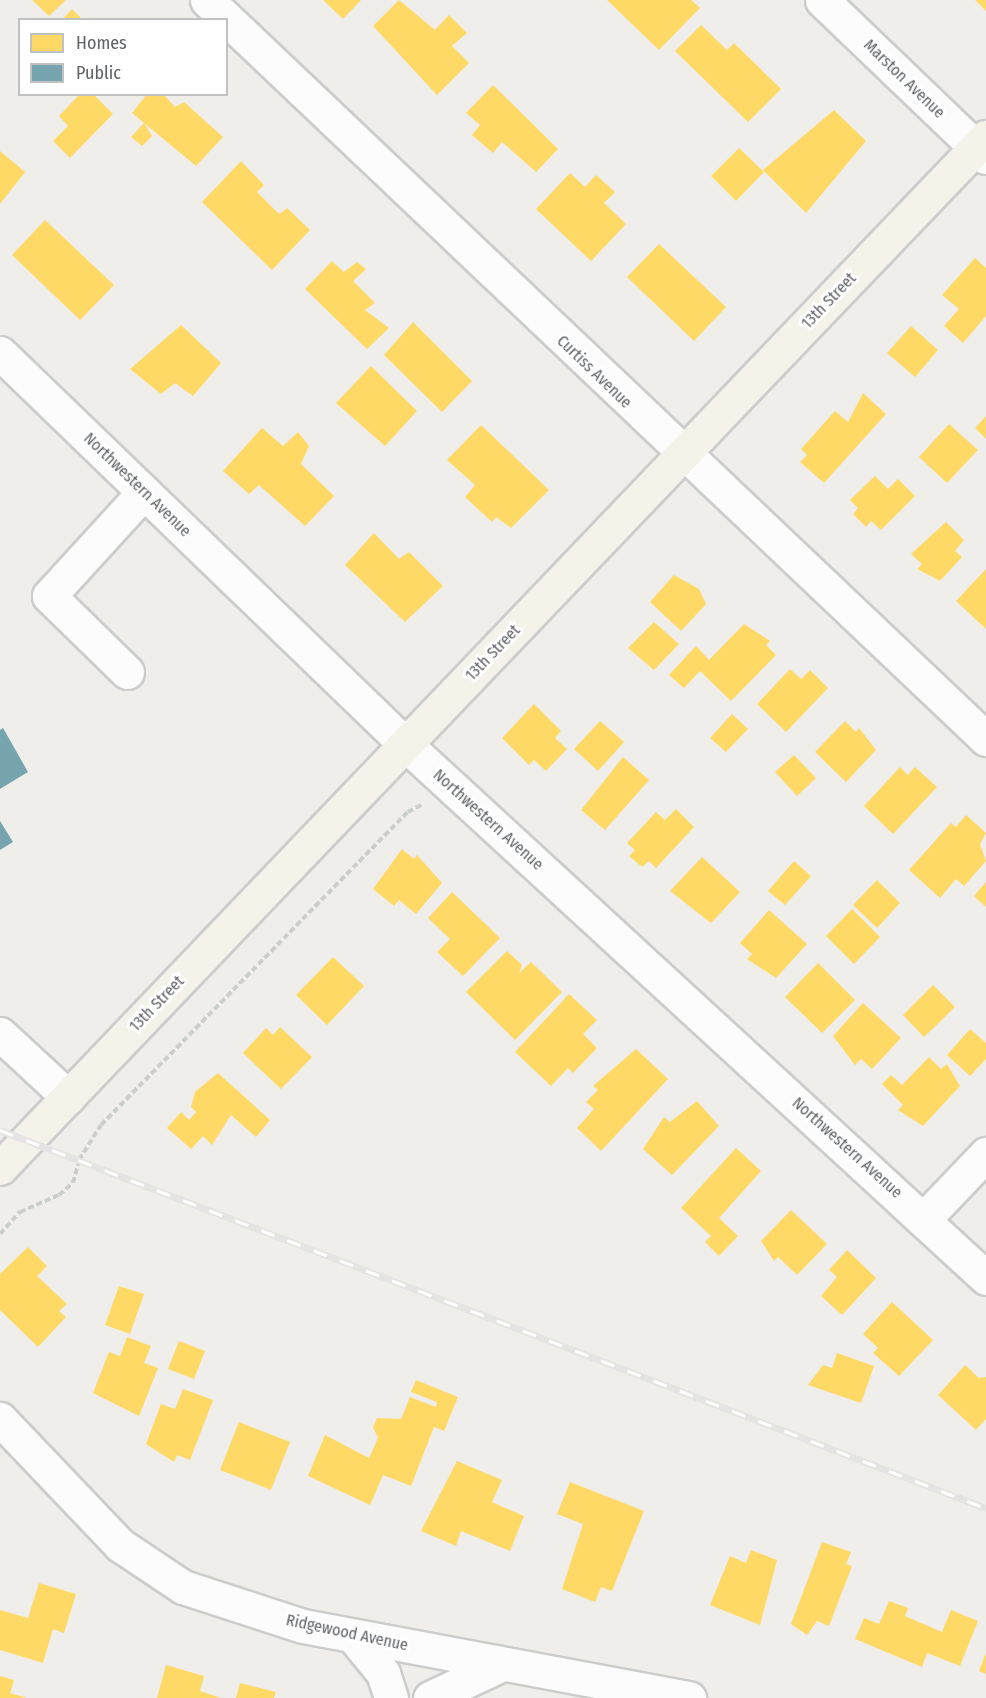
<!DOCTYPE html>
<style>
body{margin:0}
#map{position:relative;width:986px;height:1698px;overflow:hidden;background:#efeeea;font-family:"Fira Sans Condensed",sans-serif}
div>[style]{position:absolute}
.homes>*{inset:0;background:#ffd966}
.public>*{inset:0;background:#76a5af}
.path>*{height:4px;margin-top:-2px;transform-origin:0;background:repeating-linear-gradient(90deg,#cacfcc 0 6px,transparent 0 9px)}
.roads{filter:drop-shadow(2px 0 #cbcccc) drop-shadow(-2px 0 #cbcccc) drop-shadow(0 2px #cbcccc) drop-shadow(0 -2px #cbcccc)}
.minor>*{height:33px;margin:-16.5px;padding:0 16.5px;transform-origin:16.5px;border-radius:16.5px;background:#fdfcfc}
.major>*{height:33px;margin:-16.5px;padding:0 16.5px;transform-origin:16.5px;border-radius:16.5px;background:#f4f2e9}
.rail>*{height:7px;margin-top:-3.5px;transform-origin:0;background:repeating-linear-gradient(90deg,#fff 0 14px,#e4e4e4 0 28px);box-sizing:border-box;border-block:2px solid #e4e4e4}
span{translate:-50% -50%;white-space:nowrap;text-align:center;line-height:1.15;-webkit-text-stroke:6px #fff;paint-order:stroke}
.street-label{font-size:16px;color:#5f6368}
.legend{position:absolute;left:18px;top:18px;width:210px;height:78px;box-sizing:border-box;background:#fff;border:2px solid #bfc1c3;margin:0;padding:8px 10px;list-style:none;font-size:18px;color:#5f6368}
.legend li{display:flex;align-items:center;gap:12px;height:30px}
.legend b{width:30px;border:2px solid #bfc1c3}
</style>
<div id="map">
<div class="homes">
<div style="clip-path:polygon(32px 0,66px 0,49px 16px)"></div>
<div style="clip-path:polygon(323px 0,361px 0,343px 19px)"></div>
<div style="clip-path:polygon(399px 0,435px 30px,449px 15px,467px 33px,452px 46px,469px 63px,437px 95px,373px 26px)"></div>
<div style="clip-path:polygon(607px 0,691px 0,700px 8px,659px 50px)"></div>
<div style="clip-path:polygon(975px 0,986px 0,986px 11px)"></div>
<div style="clip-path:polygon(72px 9px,83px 20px,62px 20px)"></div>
<div style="clip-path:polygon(701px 25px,727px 50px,734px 43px,781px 89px,748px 122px,675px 51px)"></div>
<div style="clip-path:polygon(493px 85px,558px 149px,536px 172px,502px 142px,493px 153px,472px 135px,480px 125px,466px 113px)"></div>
<div style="clip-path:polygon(80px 94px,93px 94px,113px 114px,70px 158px,53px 141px,68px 126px,59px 116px)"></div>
<div style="clip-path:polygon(147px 94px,163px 94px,175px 107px,184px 102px,223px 137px,196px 166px,144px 123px,152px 136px,142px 146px,131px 137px,144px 123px,132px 113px)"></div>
<div style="clip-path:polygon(834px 110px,866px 141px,806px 213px,763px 170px)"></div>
<div style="clip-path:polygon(739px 148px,764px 172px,736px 201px,711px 176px)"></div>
<div style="clip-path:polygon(0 151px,25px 172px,0 204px)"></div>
<div style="clip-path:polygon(241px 161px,264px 185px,257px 192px,279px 214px,287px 208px,310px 230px,272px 270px,202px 202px)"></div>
<div style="clip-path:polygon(570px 173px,585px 187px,596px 175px,615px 192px,604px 203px,626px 224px,591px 261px,536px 209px)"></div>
<div style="clip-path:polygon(45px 220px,114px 285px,80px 320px,12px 255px)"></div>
<div style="clip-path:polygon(659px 244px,726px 307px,694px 341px,627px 277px)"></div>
<div style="clip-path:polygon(975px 258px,986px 268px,986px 316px,963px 343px,944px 326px,959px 309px,942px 295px)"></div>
<div style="clip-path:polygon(332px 261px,344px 272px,357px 262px,366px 269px,353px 281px,375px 303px,365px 310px,389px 328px,367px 349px,305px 289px)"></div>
<div style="clip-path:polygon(413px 322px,472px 381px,442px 412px,384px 355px)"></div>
<div style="clip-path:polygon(181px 325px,221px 363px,193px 396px,175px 383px,161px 394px,130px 369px)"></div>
<div style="clip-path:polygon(911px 326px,938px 350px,915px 377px,887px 353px)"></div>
<div style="clip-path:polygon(371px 366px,417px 411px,385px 446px,336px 403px)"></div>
<div style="clip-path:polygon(863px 393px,886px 414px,824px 483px,800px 462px,807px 455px,801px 449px,835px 411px,848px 422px)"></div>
<div style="clip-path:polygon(986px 416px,986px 439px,975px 428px)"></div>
<div style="clip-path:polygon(949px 424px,978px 450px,947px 483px,919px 457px)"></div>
<div style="clip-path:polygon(481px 425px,549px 490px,511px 528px,496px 517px,492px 522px,465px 497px,475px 485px,447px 460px)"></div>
<div style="clip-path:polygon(262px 428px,283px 446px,298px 432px,309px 446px,301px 464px,334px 496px,305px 526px,259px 485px,249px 494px,223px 471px)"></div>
<div style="clip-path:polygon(875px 476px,888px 489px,898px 479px,915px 496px,881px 530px,871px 521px,866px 527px,853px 514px,858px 508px,850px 500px)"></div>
<div style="clip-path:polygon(946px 522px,964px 540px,955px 551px,962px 557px,940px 581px,917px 569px,922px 564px,911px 554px)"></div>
<div style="clip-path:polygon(374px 533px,399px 559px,409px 552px,443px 586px,405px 622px,345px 565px)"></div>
<div style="clip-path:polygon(986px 569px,986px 629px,956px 601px)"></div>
<div style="clip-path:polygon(674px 575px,699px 589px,706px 604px,681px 631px,650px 602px)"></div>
<div style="clip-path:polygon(654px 622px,679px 644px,654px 670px,628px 648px)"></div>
<div style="clip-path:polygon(744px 624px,770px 641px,766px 645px,776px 655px,731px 701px,700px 671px,684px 688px,669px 675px,696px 646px,709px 660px)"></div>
<div style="clip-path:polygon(790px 669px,801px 679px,810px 670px,828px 688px,786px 732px,757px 704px)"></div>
<div style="clip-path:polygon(534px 704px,561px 731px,555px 738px,567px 749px,546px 771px,534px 760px,529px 765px,502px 738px)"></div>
<div style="clip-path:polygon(732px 714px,748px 729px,726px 752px,710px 738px)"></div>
<div style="clip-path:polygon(600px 721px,624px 742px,598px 771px,574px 749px)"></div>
<div style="clip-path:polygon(845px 721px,856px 732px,859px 728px,876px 750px,846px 782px,815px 752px)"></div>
<div style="clip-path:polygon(794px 755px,816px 778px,797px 796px,775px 772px)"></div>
<div style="clip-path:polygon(623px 757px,649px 780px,605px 830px,581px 810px)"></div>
<div style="clip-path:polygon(900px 767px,908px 775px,915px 767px,937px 787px,893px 834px,864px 806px)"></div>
<div style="clip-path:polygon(676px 809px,694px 827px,656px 868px,649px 861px,642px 867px,629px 856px,635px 850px,627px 843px,656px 812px,665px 820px)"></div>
<div style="clip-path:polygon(966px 815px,986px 833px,980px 844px,986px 861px,964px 886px,956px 879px,940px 898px,909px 870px,951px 823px,956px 827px)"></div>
<div style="clip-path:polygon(402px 849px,414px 859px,417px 855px,442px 883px,416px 914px,399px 900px,394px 906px,373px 889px)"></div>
<div style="clip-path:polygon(702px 857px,740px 892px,711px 923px,670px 891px)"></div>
<div style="clip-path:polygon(794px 861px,811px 876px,785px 905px,768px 891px)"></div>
<div style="clip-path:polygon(877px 880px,900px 903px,877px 928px,853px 905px)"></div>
<div style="clip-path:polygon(986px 882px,986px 907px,974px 896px)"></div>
<div style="clip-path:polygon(452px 892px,500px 938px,463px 976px,437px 952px,450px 939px,428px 918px)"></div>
<div style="clip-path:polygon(852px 909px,880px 937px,854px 964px,826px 936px)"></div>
<div style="clip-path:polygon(769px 910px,807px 944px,776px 978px,747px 959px,752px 954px,740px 943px)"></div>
<div style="clip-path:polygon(507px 951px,522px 965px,519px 973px,531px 962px,562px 992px,515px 1040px,466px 992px)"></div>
<div style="clip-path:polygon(333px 957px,364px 986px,327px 1025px,296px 995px)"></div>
<div style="clip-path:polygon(818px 963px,855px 1000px,822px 1033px,785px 997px)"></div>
<div style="clip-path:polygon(933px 985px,955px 1007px,924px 1037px,903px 1015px)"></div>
<div style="clip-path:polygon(569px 994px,597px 1020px,583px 1034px,597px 1048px,573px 1073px,568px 1068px,551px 1086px,515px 1052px)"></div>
<div style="clip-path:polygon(863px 1003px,901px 1038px,872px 1069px,861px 1059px,855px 1065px,833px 1036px)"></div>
<div style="clip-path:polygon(280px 1027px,312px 1057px,281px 1089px,243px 1053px,266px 1028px,273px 1035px)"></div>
<div style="clip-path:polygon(970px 1029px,986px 1043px,986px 1059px,970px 1076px,947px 1055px)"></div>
<div style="clip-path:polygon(636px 1049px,668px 1079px,601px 1151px,577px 1128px,594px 1109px,586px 1102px,598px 1090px,593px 1086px)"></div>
<div style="clip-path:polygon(929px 1057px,941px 1069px,947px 1064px,960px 1086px,923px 1126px,898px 1110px,903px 1105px,882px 1084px,891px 1075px,902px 1085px)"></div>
<div style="clip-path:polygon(218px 1073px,270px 1120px,256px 1137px,231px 1115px,212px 1145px,203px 1136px,191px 1149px,167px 1128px,181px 1112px,189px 1120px,196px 1112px,191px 1107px,195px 1092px)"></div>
<div style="clip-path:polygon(697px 1101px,719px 1126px,672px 1175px,643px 1149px,664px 1117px,670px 1122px)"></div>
<div style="clip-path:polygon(736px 1148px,761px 1171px,719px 1218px,738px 1236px,719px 1256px,705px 1242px,711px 1236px,681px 1208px)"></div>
<div style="clip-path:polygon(791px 1210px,827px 1244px,797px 1275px,778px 1257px,774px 1261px,761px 1241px)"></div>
<div style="clip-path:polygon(28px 1247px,47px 1266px,37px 1276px,67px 1304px,59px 1311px,66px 1317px,38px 1347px,0 1310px,0 1274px)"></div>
<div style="clip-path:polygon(847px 1250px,876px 1278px,842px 1315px,821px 1296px,837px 1277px,829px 1270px)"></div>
<div style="clip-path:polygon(119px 1286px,144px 1294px,130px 1334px,105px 1325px)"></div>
<div style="clip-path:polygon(892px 1302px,933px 1340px,899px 1376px,873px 1353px,878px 1348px,863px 1334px)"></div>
<div style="clip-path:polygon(127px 1337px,151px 1346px,144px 1363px,158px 1368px,139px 1416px,93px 1393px,109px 1352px,120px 1356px)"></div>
<div style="clip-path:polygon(179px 1341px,205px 1351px,194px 1379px,168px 1369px)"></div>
<div style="clip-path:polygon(837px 1353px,874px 1366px,861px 1403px,808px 1385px,823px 1365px,832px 1368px)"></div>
<div style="clip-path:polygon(965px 1365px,979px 1378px,986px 1377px,986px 1419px,976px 1430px,938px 1395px)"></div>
<div style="clip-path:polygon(416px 1380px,458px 1397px,444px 1431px,434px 1427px,411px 1486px,383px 1475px,370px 1505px,308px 1476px,325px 1435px,369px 1458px,378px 1438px,373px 1427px,377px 1418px,401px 1419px,410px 1397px,436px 1407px,437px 1402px,411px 1392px)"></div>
<div style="clip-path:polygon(183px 1389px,213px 1400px,190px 1460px,177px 1455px,174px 1462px,146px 1444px,161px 1404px,175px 1409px)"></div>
<div style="clip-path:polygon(239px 1422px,290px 1442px,271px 1490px,220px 1470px)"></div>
<div style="clip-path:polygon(457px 1461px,502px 1480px,492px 1502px,524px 1516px,510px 1551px,461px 1531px,456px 1546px,421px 1531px)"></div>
<div style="clip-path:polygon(570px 1482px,644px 1511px,612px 1591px,601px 1587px,595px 1602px,562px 1589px,583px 1524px,557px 1514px)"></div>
<div style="clip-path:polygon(822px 1542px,851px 1552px,846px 1564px,852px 1566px,829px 1626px,817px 1621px,807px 1635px,791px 1624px)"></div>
<div style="clip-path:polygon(751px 1550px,777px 1560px,760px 1625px,710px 1605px,730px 1556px,746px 1563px)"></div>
<div style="clip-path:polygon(39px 1583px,76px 1594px,64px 1633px,53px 1629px,43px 1663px,0 1650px,0 1610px,28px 1618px)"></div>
<div style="clip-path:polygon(889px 1601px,908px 1608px,905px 1616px,942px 1632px,951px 1610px,978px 1621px,960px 1666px,927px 1653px,922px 1667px,855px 1639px,864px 1618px,879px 1624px)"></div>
<div style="clip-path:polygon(986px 1653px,986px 1674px,979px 1671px)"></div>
<div style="clip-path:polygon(166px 1665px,204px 1676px,200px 1691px,221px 1698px,157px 1698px)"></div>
<div style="clip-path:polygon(0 1676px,14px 1680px,10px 1693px,27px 1698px,0 1698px)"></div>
<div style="clip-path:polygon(240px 1683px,276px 1692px,274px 1698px,236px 1698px)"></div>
</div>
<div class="public">
<div style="clip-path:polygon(3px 728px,28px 772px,0 789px,0 730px)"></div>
<div style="clip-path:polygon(0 821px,13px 842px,0 850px)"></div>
</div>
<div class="path">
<div style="left:0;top:1234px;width:30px;rotate:-48deg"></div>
<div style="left:20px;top:1212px;width:43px;rotate:-23.6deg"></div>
<div style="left:59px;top:1195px;width:18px;rotate:-41deg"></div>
<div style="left:73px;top:1183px;width:24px;rotate:-75deg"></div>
<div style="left:79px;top:1160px;width:41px;rotate:-57.8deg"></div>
<div style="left:101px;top:1125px;width:438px;rotate:-45.6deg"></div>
<div style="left:408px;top:812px;width:17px;rotate:-28deg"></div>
</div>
<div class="roads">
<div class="minor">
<div style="left:207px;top:0;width:1074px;rotate:43.49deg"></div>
<div style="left:822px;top:0;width:227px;rotate:43.8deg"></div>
<div style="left:0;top:353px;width:563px;rotate:43.99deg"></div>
<div style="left:405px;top:744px;width:789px;rotate:42.59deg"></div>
<div style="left:127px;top:672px;width:109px;rotate:-135.7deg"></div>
<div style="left:49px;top:596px;width:141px;rotate:-47.6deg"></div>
<div style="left:0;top:1034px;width:93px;rotate:42.8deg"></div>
<div style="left:924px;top:1219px;width:90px;rotate:-46.4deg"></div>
<div style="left:0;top:1419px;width:174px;rotate:46.4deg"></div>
<div style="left:120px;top:1545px;width:76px;rotate:33.7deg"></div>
<div style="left:183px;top:1587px;width:126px;rotate:18deg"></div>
<div style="left:303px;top:1626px;width:393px;rotate:10.6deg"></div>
<div style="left:353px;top:1636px;width:48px;rotate:51deg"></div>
<div style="left:383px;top:1673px;width:26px;rotate:72deg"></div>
<div style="left:430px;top:1698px;width:77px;rotate:-25.2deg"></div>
</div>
<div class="major">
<div style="left:0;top:1168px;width:1427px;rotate:-46.28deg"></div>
</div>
</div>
<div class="rail">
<div style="left:0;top:1130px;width:1056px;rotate:20.98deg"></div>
</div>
<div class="street-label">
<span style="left:904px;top:79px;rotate:44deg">Marston Avenue</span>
<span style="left:829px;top:301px;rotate:-46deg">13th Street</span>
<span style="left:594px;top:372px;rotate:44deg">Curtiss Avenue</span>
<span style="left:137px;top:485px;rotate:44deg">Northwestern Avenue</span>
<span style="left:493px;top:653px;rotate:-46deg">13th Street</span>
<span style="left:488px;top:820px;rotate:42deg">Northwestern Avenue</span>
<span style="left:157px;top:1004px;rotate:-46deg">13th Street</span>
<span style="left:847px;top:1148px;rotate:42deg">Northwestern Avenue</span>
<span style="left:347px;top:1633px;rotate:12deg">Ridgewood Avenue</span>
</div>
<ul class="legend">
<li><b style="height:16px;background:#ffd966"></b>Homes</li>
<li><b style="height:16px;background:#76a5af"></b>Public</li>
</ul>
</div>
